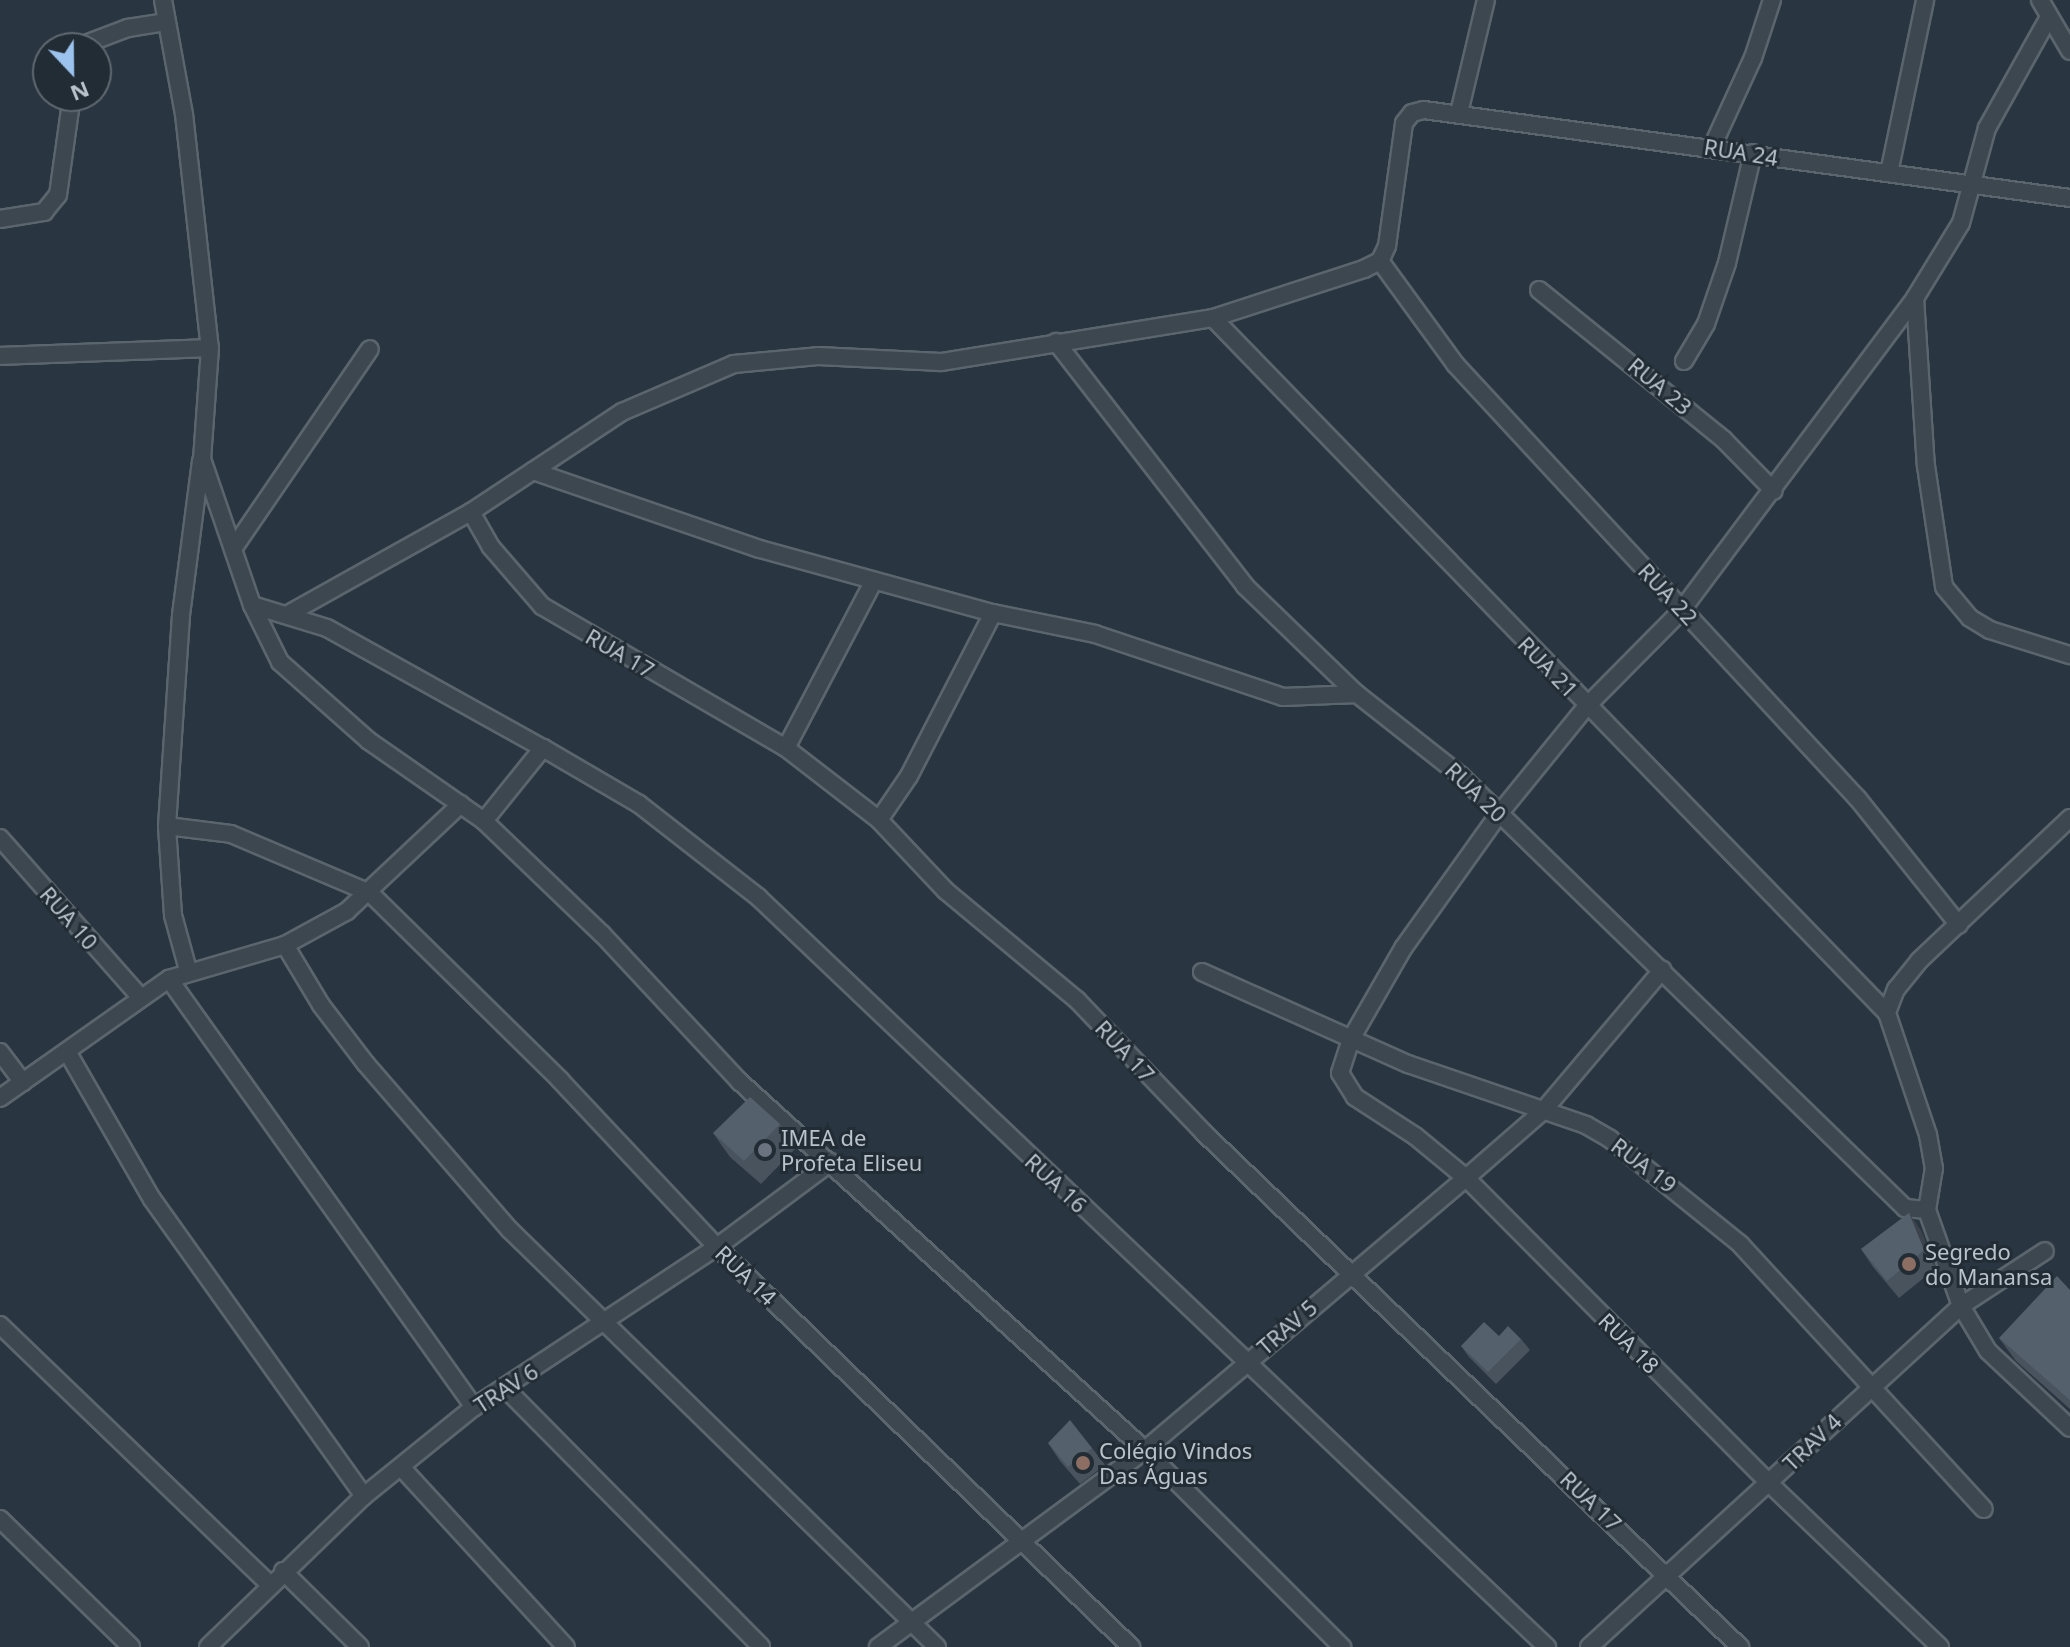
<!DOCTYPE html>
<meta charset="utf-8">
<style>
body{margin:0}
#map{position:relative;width:2070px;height:1647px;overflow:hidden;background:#293540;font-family:"Noto Sans",sans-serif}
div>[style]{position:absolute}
.roads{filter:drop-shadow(2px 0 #5b656d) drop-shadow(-2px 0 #5b656d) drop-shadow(0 2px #5b656d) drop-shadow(0 -2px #5b656d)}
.street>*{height:16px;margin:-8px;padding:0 8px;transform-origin:8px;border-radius:8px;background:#3d4750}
.wall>*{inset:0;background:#49535e}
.shaded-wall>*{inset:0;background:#3c434c}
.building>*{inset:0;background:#55606d}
.dots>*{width:22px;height:22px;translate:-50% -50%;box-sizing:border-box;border:4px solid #222c35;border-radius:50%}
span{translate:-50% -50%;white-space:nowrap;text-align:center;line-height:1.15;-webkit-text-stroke:6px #222c35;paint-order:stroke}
.street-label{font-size:22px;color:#bac2ca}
.poi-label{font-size:22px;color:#bac2ca}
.left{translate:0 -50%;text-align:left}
.north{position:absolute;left:32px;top:32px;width:80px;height:80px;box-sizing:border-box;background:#222c35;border:2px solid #5f6871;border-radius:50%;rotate:158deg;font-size:22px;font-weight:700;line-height:32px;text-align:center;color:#bac2ca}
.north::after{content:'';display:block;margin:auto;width:28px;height:36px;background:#9bc3ee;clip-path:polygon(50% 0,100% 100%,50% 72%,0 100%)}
</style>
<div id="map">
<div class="roads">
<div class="street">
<div style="left:163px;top:0;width:116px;rotate:79.6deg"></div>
<div style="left:184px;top:114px;width:235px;rotate:83.7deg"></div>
<div style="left:210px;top:348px;width:111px;rotate:94.1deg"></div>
<div style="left:202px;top:459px;width:154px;rotate:71.1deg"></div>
<div style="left:252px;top:605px;width:64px;rotate:63.8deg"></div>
<div style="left:280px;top:662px;width:119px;rotate:41.6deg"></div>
<div style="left:369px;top:741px;width:140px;rotate:34.8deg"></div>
<div style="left:484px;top:821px;width:163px;rotate:43.8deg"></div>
<div style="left:602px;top:934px;width:201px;rotate:47deg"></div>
<div style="left:739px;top:1081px;width:549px;rotate:42.27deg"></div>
<div style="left:1145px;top:1450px;width:279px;rotate:45deg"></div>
<div style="left:2040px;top:0;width:59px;rotate:59.5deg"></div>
<div style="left:75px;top:48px;width:57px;rotate:-20.7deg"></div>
<div style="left:128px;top:28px;width:39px;rotate:-9deg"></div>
<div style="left:1459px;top:113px;width:116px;rotate:-76.6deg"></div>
<div style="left:1712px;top:147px;width:98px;rotate:-65.3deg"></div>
<div style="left:1753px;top:58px;width:61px;rotate:-71.9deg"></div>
<div style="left:1889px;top:173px;width:177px;rotate:-78.2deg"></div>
<div style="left:0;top:219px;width:45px;rotate:-9deg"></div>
<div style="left:44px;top:212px;width:22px;rotate:-51deg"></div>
<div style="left:58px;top:195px;width:100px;rotate:-82deg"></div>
<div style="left:1380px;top:261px;width:127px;rotate:53.9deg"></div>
<div style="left:1455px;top:364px;width:593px;rotate:47.19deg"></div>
<div style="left:1858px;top:799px;width:161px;rotate:51.3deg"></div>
<div style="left:1539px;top:290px;width:238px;rotate:39deg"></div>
<div style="left:1724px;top:440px;width:71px;rotate:45.6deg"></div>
<div style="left:1915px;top:298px;width:168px;rotate:86.3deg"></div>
<div style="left:1926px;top:466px;width:122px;rotate:81.5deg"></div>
<div style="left:1944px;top:587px;width:40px;rotate:50deg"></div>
<div style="left:1970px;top:618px;width:23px;rotate:31deg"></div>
<div style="left:1990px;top:630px;width:84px;rotate:17.4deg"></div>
<div style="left:1213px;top:318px;width:968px;rotate:45.88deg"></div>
<div style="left:1056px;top:342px;width:309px;rotate:52.2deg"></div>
<div style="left:1245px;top:586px;width:156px;rotate:44deg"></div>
<div style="left:1357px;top:694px;width:131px;rotate:38.2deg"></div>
<div style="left:1460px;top:775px;width:621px;rotate:44.22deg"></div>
<div style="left:1905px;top:1208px;width:22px;rotate:5deg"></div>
<div style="left:0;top:356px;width:210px;rotate:-2.2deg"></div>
<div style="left:1684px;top:361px;width:43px;rotate:-59.3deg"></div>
<div style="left:1706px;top:324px;width:65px;rotate:-71deg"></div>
<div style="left:1727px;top:263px;width:113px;rotate:-76.7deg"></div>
<div style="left:533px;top:471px;width:240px;rotate:19deg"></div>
<div style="left:760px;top:549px;width:242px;rotate:15.4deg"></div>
<div style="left:993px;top:613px;width:104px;rotate:11.6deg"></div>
<div style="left:1095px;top:634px;width:198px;rotate:18.5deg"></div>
<div style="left:1283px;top:697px;width:74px;rotate:-2.3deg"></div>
<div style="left:471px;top:512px;width:40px;rotate:60.3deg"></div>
<div style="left:491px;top:547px;width:78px;rotate:49.2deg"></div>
<div style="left:542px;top:606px;width:282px;rotate:30.2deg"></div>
<div style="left:786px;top:748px;width:118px;rotate:37.7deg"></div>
<div style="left:879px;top:820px;width:98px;rotate:46.7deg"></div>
<div style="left:946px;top:891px;width:170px;rotate:39.8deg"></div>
<div style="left:1077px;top:1000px;width:184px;rotate:46.3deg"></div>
<div style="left:1204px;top:1133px;width:743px;rotate:43.8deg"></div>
<div style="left:233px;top:549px;width:242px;rotate:-55.6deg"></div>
<div style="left:252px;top:605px;width:78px;rotate:17deg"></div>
<div style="left:327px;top:628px;width:247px;rotate:29.1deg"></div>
<div style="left:543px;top:748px;width:111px;rotate:30.3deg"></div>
<div style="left:639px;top:804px;width:151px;rotate:38deg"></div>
<div style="left:758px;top:897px;width:1089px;rotate:43.55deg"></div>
<div style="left:290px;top:613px;width:207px;rotate:-29.2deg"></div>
<div style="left:471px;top:512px;width:181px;rotate:-33.5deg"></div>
<div style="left:622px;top:412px;width:122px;rotate:-23.2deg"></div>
<div style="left:734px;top:364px;width:84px;rotate:-5.4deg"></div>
<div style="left:818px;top:356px;width:123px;rotate:2.8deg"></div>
<div style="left:941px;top:362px;width:276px;rotate:-9.2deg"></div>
<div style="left:1213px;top:318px;width:159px;rotate:-18deg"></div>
<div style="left:1364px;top:269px;width:18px;rotate:-27deg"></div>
<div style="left:1380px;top:261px;width:17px;rotate:-65deg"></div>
<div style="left:1387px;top:246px;width:124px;rotate:-82.1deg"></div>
<div style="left:1404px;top:123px;width:13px;rotate:-51deg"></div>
<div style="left:1412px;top:113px;width:12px;rotate:-14deg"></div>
<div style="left:1424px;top:110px;width:652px;rotate:7.76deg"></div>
<div style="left:786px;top:748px;width:187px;rotate:-62.3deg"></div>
<div style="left:2070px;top:818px;width:208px;rotate:136.6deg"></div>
<div style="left:1919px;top:961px;width:36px;rotate:129deg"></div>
<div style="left:1896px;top:989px;width:26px;rotate:111deg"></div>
<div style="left:1887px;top:1013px;width:129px;rotate:71.4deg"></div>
<div style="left:1928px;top:1135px;width:34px;rotate:80deg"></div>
<div style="left:1934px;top:1168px;width:43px;rotate:99.5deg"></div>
<div style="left:1927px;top:1210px;width:102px;rotate:70.5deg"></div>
<div style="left:1961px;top:1306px;width:52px;rotate:59deg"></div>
<div style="left:1988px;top:1351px;width:112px;rotate:43.2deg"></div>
<div style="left:879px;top:820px;width:53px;rotate:-55.7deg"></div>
<div style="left:909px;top:776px;width:183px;rotate:-62.7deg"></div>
<div style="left:484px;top:821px;width:94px;rotate:-51.1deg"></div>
<div style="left:167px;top:826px;width:64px;rotate:7.1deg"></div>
<div style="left:231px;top:834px;width:151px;rotate:23deg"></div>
<div style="left:370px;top:893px;width:267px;rotate:44.5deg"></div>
<div style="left:560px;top:1080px;width:229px;rotate:46.8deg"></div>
<div style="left:717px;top:1247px;width:576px;rotate:44.01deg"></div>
<div style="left:0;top:838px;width:212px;rotate:48.6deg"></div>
<div style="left:285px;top:945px;width:70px;rotate:59deg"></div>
<div style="left:321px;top:1005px;width:74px;rotate:52.7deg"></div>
<div style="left:366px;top:1064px;width:220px;rotate:49.1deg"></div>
<div style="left:510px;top:1230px;width:597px;rotate:44.32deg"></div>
<div style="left:188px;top:970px;width:57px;rotate:-105.3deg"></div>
<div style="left:173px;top:915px;width:89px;rotate:-93.9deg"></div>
<div style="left:167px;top:826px;width:211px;rotate:-86.2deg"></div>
<div style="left:181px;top:615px;width:156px;rotate:-82.6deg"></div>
<div style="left:1202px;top:972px;width:226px;rotate:24.1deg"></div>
<div style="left:1408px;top:1064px;width:188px;rotate:18.9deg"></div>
<div style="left:1586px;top:1125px;width:28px;rotate:30deg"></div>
<div style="left:1610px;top:1139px;width:167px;rotate:38.9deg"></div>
<div style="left:1740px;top:1244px;width:360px;rotate:47.4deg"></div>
<div style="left:169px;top:979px;width:526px;rotate:54.53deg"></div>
<div style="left:0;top:1052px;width:38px;rotate:53deg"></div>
<div style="left:68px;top:1053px;width:168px;rotate:60.1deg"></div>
<div style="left:152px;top:1199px;width:365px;rotate:54.5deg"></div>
<div style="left:0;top:1098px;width:207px;rotate:-35.2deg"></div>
<div style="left:169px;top:979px;width:121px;rotate:-16.3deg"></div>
<div style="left:285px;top:945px;width:71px;rotate:-28.7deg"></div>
<div style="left:347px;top:911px;width:156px;rotate:-43.2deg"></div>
<div style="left:0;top:1325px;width:373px;rotate:43.9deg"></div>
<div style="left:505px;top:1388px;width:364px;rotate:45.3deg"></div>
<div style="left:401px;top:1467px;width:244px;rotate:47.5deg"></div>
<div style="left:0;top:1519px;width:183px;rotate:44.3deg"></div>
<div style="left:283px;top:1571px;width:108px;rotate:44.6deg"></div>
<div style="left:208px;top:1647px;width:217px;rotate:-44.1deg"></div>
<div style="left:364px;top:1496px;width:141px;rotate:-39deg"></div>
<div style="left:474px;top:1407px;width:291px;rotate:-33.4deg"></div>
<div style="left:717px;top:1247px;width:142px;rotate:-36.7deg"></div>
<div style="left:878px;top:1647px;width:332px;rotate:-36.4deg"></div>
<div style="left:1145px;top:1450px;width:421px;rotate:-40.3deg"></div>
<div style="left:1466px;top:1178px;width:102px;rotate:-41deg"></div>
<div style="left:1543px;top:1111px;width:185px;rotate:-49.8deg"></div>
<div style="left:1589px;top:1647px;width:505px;rotate:-42.51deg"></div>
<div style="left:1961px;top:1306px;width:100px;rotate:-33.2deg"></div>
<div style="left:1940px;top:1647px;width:237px;rotate:-136.2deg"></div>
<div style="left:1769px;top:1483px;width:430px;rotate:-134.8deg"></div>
<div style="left:1466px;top:1178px;width:66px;rotate:-140.5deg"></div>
<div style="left:1415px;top:1136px;width:72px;rotate:-147deg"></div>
<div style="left:1355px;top:1097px;width:28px;rotate:-122deg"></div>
<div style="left:1340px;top:1073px;width:36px;rotate:-72deg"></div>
<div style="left:1351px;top:1039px;width:106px;rotate:-60.1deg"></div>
<div style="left:1404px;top:947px;width:163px;rotate:-54.5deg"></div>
<div style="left:1499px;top:814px;width:138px;rotate:-50.9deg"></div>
<div style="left:1586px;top:707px;width:135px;rotate:-45.3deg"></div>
<div style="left:1681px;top:611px;width:391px;rotate:-53.2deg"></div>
<div style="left:1915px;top:298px;width:88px;rotate:-58.5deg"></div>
<div style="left:1961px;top:223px;width:98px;rotate:-74.7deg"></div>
<div style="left:1987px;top:128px;width:127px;rotate:-60.8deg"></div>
</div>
</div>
<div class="wall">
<div style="clip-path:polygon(780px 1124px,796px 1148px,761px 1184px,730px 1157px,713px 1133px)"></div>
<div style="clip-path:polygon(1909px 1213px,1921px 1231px,1936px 1268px,1899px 1298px,1873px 1267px,1861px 1249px)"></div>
<div style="clip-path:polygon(2070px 1290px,2070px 1409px,2016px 1361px,1999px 1338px)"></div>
<div style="clip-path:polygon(1499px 1336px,1521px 1339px,1530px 1350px,1496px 1384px,1469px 1357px,1461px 1346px)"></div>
<div style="clip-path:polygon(1048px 1443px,1092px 1448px,1105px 1465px,1080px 1484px,1060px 1461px)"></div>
</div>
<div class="shaded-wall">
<div style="clip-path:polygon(1909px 1213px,1921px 1231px,1936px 1268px,1924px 1250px)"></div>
</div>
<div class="building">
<div style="clip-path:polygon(750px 1097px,780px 1124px,744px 1161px,713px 1133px)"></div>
<div style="clip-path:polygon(1909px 1213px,1924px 1250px,1887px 1281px,1861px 1249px)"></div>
<div style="clip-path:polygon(2057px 1276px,2070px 1290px,2070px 1400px,1999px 1338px)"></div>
<div style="clip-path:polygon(1484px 1322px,1499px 1336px,1508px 1326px,1521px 1339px,1488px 1372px,1461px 1346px)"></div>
<div style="clip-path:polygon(1070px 1420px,1092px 1448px,1068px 1467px,1048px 1443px)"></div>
</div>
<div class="dots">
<div style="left:765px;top:1150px;background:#6b7280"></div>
<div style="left:1909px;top:1264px;background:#8d6e63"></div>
<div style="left:1083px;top:1463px;background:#8d6e63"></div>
</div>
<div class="street-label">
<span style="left:1741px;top:152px;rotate:9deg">RUA 24</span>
<span style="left:1660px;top:386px;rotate:40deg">RUA 23</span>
<span style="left:1668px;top:594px;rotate:47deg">RUA 22</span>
<span style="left:620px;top:653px;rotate:30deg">RUA 17</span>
<span style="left:1548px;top:667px;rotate:46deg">RUA 21</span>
<span style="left:1476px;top:792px;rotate:44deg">RUA 20</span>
<span style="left:69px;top:918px;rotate:49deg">RUA 10</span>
<span style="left:1125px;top:1051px;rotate:47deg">RUA 17</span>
<span style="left:1644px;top:1165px;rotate:37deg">RUA 19</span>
<span style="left:1056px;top:1183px;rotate:43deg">RUA 16</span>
<span style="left:746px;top:1275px;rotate:44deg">RUA 14</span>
<span style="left:1287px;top:1327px;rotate:-41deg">TRAV 5</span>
<span style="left:1629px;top:1343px;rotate:45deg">RUA 18</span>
<span style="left:506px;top:1388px;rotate:-33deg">TRAV 6</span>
<span style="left:1812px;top:1442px;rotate:-44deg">TRAV 4</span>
<span style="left:1591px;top:1501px;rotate:44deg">RUA 17</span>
</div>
<div class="poi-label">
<span class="left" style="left:781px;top:1150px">IMEA de<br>Profeta Eliseu</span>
<span class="left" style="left:1925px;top:1264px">Segredo<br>do Manansa</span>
<span class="left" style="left:1099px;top:1463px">Colégio Vindos<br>Das Águas</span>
</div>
<div class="north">N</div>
</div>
